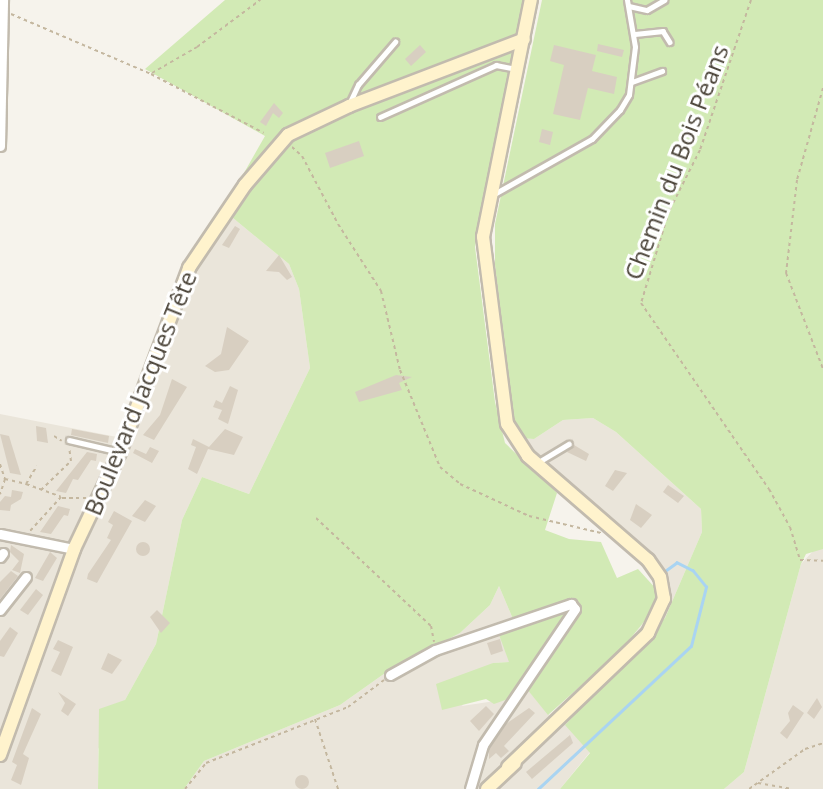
<!DOCTYPE html>
<meta charset="utf-8">
<style>
body{margin:0}
#map{position:relative;width:823px;height:789px;overflow:hidden;background:#f6f3ec;font-family:"Open Sans",sans-serif}
div>[style]{position:absolute}
.residential>*{inset:0;background:#eae5da}
.green>*{inset:0;background:#d2eab5}
.stream>*{height:2.5px;margin:-1.25px;padding:0 1.25px;transform-origin:1.25px;border-radius:1.25px;background:#a9d4f2}
.building>*{inset:0;background:#d8cfc1}
.round{border-radius:50%}
.path>*{height:2px;margin-top:-1px;transform-origin:0;background:repeating-linear-gradient(90deg,#c4b79f 0 3.5px,transparent 0 7px)}
.roads{filter:drop-shadow(2px 0 #c2bbae) drop-shadow(-2px 0 #c2bbae) drop-shadow(0 2px #c2bbae) drop-shadow(0 -2px #c2bbae)}
.lane>*{height:4.5px;margin:-2.25px;padding:0 2.25px;transform-origin:2.25px;border-radius:2.25px;background:#fff}
.street>*{height:9px;margin:-4.5px;padding:0 4.5px;transform-origin:4.5px;border-radius:4.5px;background:#fff}
.secondary>*{height:12px;margin:-6px;padding:0 6px;transform-origin:6px;border-radius:6px;background:#fff3cd}
span{translate:-50% -50%;white-space:nowrap;text-align:center;line-height:1.15;-webkit-text-stroke:6px #fff;paint-order:stroke}
.street-label{font-size:24px;color:#4b4439}
</style>
<div id="map">
<div class="residential">
<div style="clip-path:polygon(219px 217px,233px 218px,289px 264px,299px 289px,310px 368px,249px 494px,202px 477px,182px 520px,156px 644px,98px 749px,98px 789px,0 789px,0 414px,117px 437px,189px 268px)"></div>
<div style="clip-path:polygon(593px 418px,616px 432px,701px 509px,702px 532px,665px 618px,566px 724px,590px 752px,560px 789px,184px 789px,204px 761px,340px 705px,388px 671px,460px 633px,490px 605px,499px 586px,516px 626px,509px 662px,493px 663px,462px 706px,508px 699px,522px 683px,549px 715px,622px 649px,661px 602px,666px 587px,659px 560px,519px 438px,534px 439px,563px 420px)"></div>
<div style="clip-path:polygon(815px 549px,823px 549px,823px 789px,724px 789px,744px 772px,801px 564px)"></div>
</div>
<div class="green">
<div style="clip-path:polygon(225px 0,523px 0,518px 36px,492px 60px,513px 49px,475px 247px,495px 402px,505px 443px,557px 493px,545px 530px,569px 539px,601px 542px,617px 578px,638px 569px,658px 591px,660px 602px,622px 649px,548px 715px,522px 683px,508px 699px,494px 704px,486px 699px,442px 710px,436px 684px,493px 663px,509px 662px,498px 632px,516px 626px,499px 586px,490px 605px,460px 633px,388px 671px,340px 705px,204px 761px,184px 789px,98px 789px,99px 709px,125px 700px,156px 644px,182px 520px,202px 477px,249px 494px,310px 368px,299px 289px,289px 264px,233px 218px,219px 217px,265px 136px,145px 69px)"></div>
<div style="clip-path:polygon(542px 0,823px 0,823px 549px,806px 554px,801px 564px,744px 772px,724px 789px,560px 789px,590px 753px,565px 725px,665px 618px,702px 532px,701px 509px,616px 432px,593px 418px,563px 420px,534px 439px,519px 438px,513px 417px,495px 265px,495px 224px)"></div>
</div>
<div class="stream">
<div style="left:538px;top:789px;width:209px;rotate:-43.1deg"></div>
<div style="left:691px;top:646px;width:61px;rotate:-75.7deg"></div>
<div style="left:706px;top:587px;width:21px;rotate:-129deg"></div>
<div style="left:693px;top:571px;width:18px;rotate:-153deg"></div>
<div style="left:677px;top:563px;width:14px;rotate:144deg"></div>
</div>
<div class="building">
<div style="clip-path:polygon(598px 44px,624px 50px,622px 57px,597px 51px)"></div>
<div style="clip-path:polygon(420px 45px,426px 52px,411px 66px,405px 59px)"></div>
<div style="clip-path:polygon(554px 45px,596px 55px,592px 71px,617px 77px,614px 94px,588px 88px,580px 120px,553px 114px,564px 65px,550px 61px)"></div>
<div style="clip-path:polygon(274px 103px,283px 113px,279px 118px,273px 113px,266px 126px,260px 122px)"></div>
<div style="clip-path:polygon(542px 129px,553px 132px,550px 145px,539px 142px)"></div>
<div style="clip-path:polygon(359px 141px,364px 156px,330px 168px,325px 153px)"></div>
<div style="clip-path:polygon(235px 226px,240px 229px,229px 248px,222px 245px)"></div>
<div style="clip-path:polygon(279px 255px,292px 277px,287px 280px,279px 272px,266px 271px)"></div>
<div style="clip-path:polygon(227px 327px,249px 341px,229px 370px,215px 372px,205px 366px,221px 354px)"></div>
<div style="clip-path:polygon(396px 375px,412px 377px,399px 383px,402px 390px,359px 402px,355px 392px)"></div>
<div style="clip-path:polygon(172px 379px,187px 387px,154px 440px,143px 435px,160px 415px)"></div>
<div style="clip-path:polygon(230px 386px,238px 390px,228px 424px,218px 419px,222px 410px,213px 407px,216px 400px,222px 403px)"></div>
<div style="clip-path:polygon(36px 426px,46px 428px,48px 443px,37px 441px)"></div>
<div style="clip-path:polygon(72px 429px,109px 436px,108px 443px,71px 435px)"></div>
<div style="clip-path:polygon(225px 429px,243px 437px,234px 455px,208px 449px,197px 474px,188px 469px,196px 447px,191px 445px,193px 439px,209px 447px)"></div>
<div style="clip-path:polygon(0 434px,9px 436px,21px 475px,10px 473px)"></div>
<div style="clip-path:polygon(574px 445px,589px 454px,586px 461px,567px 452px)"></div>
<div style="clip-path:polygon(150px 447px,159px 451px,152px 463px,133px 453px,135px 449px,146px 454px)"></div>
<div style="clip-path:polygon(87px 452px,97px 454px,96px 461px,91px 460px,78px 480px,73px 479px,66px 493px,56px 491px)"></div>
<div style="clip-path:polygon(615px 470px,627px 473px,613px 491px,605px 486px)"></div>
<div style="clip-path:polygon(668px 485px,684px 496px,678px 503px,663px 492px)"></div>
<div style="clip-path:polygon(12px 490px,23px 492px,21px 499px,11px 505px,10px 511px,0 510px,0 502px,5px 496px,11px 497px)"></div>
<div style="clip-path:polygon(145px 500px,156px 506px,145px 522px,132px 516px)"></div>
<div style="clip-path:polygon(636px 504px,652px 515px,641px 528px,630px 520px)"></div>
<div style="clip-path:polygon(58px 506px,70px 509px,68px 516px,64px 515px,51px 534px,40px 532px)"></div>
<div style="clip-path:polygon(114px 511px,132px 521px,97px 583px,87px 579px,88px 574px,111px 540px,107px 538px,113px 525px,108px 522px)"></div>
<div class="round" style="left:136px;top:542px;width:14px;height:14px"></div>
<div style="clip-path:polygon(11px 545px,24px 554px,20px 573px,12px 570px,19px 561px,10px 552px)"></div>
<div style="clip-path:polygon(50px 552px,57px 558px,43px 581px,35px 578px)"></div>
<div style="clip-path:polygon(11px 571px,18px 576px,0 599px,0 582px)"></div>
<div style="clip-path:polygon(36px 589px,43px 595px,28px 615px,20px 610px)"></div>
<div style="clip-path:polygon(157px 610px,170px 623px,161px 633px,150px 617px)"></div>
<div style="clip-path:polygon(10px 627px,18px 633px,4px 657px,0 656px,0 641px)"></div>
<div style="clip-path:polygon(500px 639px,503px 651px,491px 655px,487px 643px)"></div>
<div style="clip-path:polygon(58px 640px,73px 647px,61px 676px,51px 671px,60px 652px,53px 649px)"></div>
<div style="clip-path:polygon(108px 653px,122px 660px,112px 674px,101px 669px)"></div>
<div style="clip-path:polygon(58px 692px,76px 704px,68px 716px,61px 711px,65px 703px)"></div>
<div style="clip-path:polygon(817px 698px,822px 707px,814px 719px,807px 713px)"></div>
<div style="clip-path:polygon(793px 705px,804px 713px,787px 739px,780px 733px,790px 721px,788px 713px)"></div>
<div style="clip-path:polygon(486px 706px,494px 714px,479px 731px,470px 721px)"></div>
<div style="clip-path:polygon(32px 708px,41px 714px,23px 754px,29px 758px,21px 785px,11px 780px,17px 765px,12px 762px)"></div>
<div style="clip-path:polygon(529px 708px,535px 713px,504px 746px,509px 751px,501px 758px,496px 753px,489px 759px,489px 748px,506px 724px)"></div>
<div style="clip-path:polygon(570px 735px,573px 743px,532px 779px,526px 772px)"></div>
<div class="round" style="left:295px;top:775px;width:14px;height:14px"></div>
</div>
<div class="path">
<div style="left:751px;top:0;width:158px;rotate:108.8deg"></div>
<div style="left:700px;top:150px;width:68px;rotate:116.9deg"></div>
<div style="left:669px;top:211px;width:96px;rotate:106.9deg"></div>
<div style="left:641px;top:303px;width:226px;rotate:55.5deg"></div>
<div style="left:769px;top:489px;width:43px;rotate:61.1deg"></div>
<div style="left:790px;top:527px;width:34px;rotate:73deg"></div>
<div style="left:800px;top:560px;width:23px;rotate:2deg"></div>
<div style="left:11px;top:14px;width:152px;rotate:23.2deg"></div>
<div style="left:151px;top:74px;width:127px;rotate:27.6deg"></div>
<div style="left:152px;top:73px;width:52px;rotate:-30deg"></div>
<div style="left:197px;top:47px;width:79px;rotate:-36.7deg"></div>
<div style="left:823px;top:88px;width:96px;rotate:105.8deg"></div>
<div style="left:797px;top:180px;width:94px;rotate:96.7deg"></div>
<div style="left:786px;top:273px;width:103px;rotate:68.9deg"></div>
<div style="left:292px;top:147px;width:13px;rotate:42deg"></div>
<div style="left:302px;top:156px;width:77px;rotate:62.1deg"></div>
<div style="left:338px;top:224px;width:80px;rotate:57.3deg"></div>
<div style="left:381px;top:291px;width:81px;rotate:76.5deg"></div>
<div style="left:400px;top:370px;width:105px;rotate:67.6deg"></div>
<div style="left:440px;top:467px;width:26px;rotate:40deg"></div>
<div style="left:460px;top:484px;width:76px;rotate:24.9deg"></div>
<div style="left:529px;top:516px;width:74px;rotate:13.3deg"></div>
<div style="left:54px;top:436px;width:9px;rotate:32deg"></div>
<div style="left:0;top:464px;width:16px;rotate:72deg"></div>
<div style="left:5px;top:479px;width:16px;rotate:108deg"></div>
<div style="left:5px;top:479px;width:22px;rotate:13deg"></div>
<div style="left:26px;top:484px;width:21px;rotate:-59deg"></div>
<div style="left:26px;top:484px;width:37px;rotate:20deg"></div>
<div style="left:61px;top:497px;width:47px;rotate:132.4deg"></div>
<div style="left:41px;top:490px;width:42px;rotate:-44deg"></div>
<div style="left:71px;top:461px;width:14px;rotate:-98deg"></div>
<div style="left:62px;top:498px;width:25px"></div>
<div style="left:316px;top:518px;width:158px;rotate:43.2deg"></div>
<div style="left:431px;top:626px;width:16px;rotate:79deg"></div>
<div style="left:315px;top:719px;width:74px;rotate:71.8deg"></div>
<div style="left:758px;top:783px;width:35px;rotate:10deg"></div>
<div style="left:185px;top:789px;width:33px;rotate:-51deg"></div>
<div style="left:206px;top:763px;width:153px;rotate:-21.5deg"></div>
<div style="left:348px;top:707px;width:45px;rotate:-36.9deg"></div>
<div style="left:749px;top:789px;width:69px;rotate:-35.5deg"></div>
<div style="left:805px;top:749px;width:19px;rotate:-18deg"></div>
</div>
<div class="roads">
<div class="lane">
<div style="left:629px;top:6px;width:18px;rotate:13deg"></div>
<div style="left:647px;top:10px;width:20px;rotate:-30deg"></div>
<div style="left:635px;top:34px;width:28px;rotate:-6deg"></div>
<div style="left:663px;top:31px;width:13px;rotate:58deg"></div>
<div style="left:632px;top:82px;width:32px;rotate:-20deg"></div>
<div style="left:350px;top:102px;width:19px;rotate:-65deg"></div>
<div style="left:358px;top:85px;width:57px;rotate:-49.3deg"></div>
<div style="left:380px;top:117px;width:127px;rotate:-24.1deg"></div>
<div style="left:496px;top:65px;width:21px;rotate:11deg"></div>
<div style="left:496px;top:193px;width:110px;rotate:-29.4deg"></div>
<div style="left:592px;top:139px;width:40px;rotate:-46deg"></div>
<div style="left:620px;top:110px;width:17px;rotate:-59deg"></div>
<div style="left:629px;top:95px;width:48px;rotate:-82.9deg"></div>
<div style="left:635px;top:47px;width:48px;rotate:-99.7deg"></div>
<div style="left:69px;top:440px;width:52px;rotate:13.2deg"></div>
<div style="left:537px;top:463px;width:37px;rotate:-31deg"></div>
</div>
<div class="street">
<div style="left:0;top:146px;width:146px;rotate:-88.8deg"></div>
<div style="left:0;top:534px;width:76px;rotate:11.5deg"></div>
<div style="left:0;top:557px;width:5px;rotate:-53deg"></div>
<div style="left:0;top:610px;width:42px;rotate:-51.8deg"></div>
<div style="left:390px;top:675px;width:51px;rotate:-29.1deg"></div>
<div style="left:435px;top:650px;width:144px;rotate:-18.7deg"></div>
<div style="left:571px;top:604px;width:6px;rotate:51deg"></div>
<div style="left:575px;top:609px;width:164px;rotate:124.1deg"></div>
<div style="left:483px;top:745px;width:46px;rotate:106.5deg"></div>
</div>
<div class="secondary">
<div style="left:0;top:755px;width:219px;rotate:-70.2deg"></div>
<div style="left:74px;top:549px;width:107px;rotate:-64.6deg"></div>
<div style="left:120px;top:452px;width:197px;rotate:-69.4deg"></div>
<div style="left:189px;top:268px;width:100px;rotate:-56deg"></div>
<div style="left:245px;top:185px;width:66px;rotate:-49.3deg"></div>
<div style="left:288px;top:135px;width:68px;rotate:-25.4deg"></div>
<div style="left:349px;top:106px;width:187px;rotate:-20.9deg"></div>
<div style="left:508px;top:767px;width:194px;rotate:-43.7deg"></div>
<div style="left:648px;top:633px;width:38px;rotate:-65deg"></div>
<div style="left:664px;top:599px;width:22px;rotate:-100deg"></div>
<div style="left:660px;top:577px;width:21px;rotate:-125deg"></div>
<div style="left:648px;top:560px;width:159px;rotate:-139.1deg"></div>
<div style="left:528px;top:456px;width:38px;rotate:-123deg"></div>
<div style="left:507px;top:424px;width:189px;rotate:-97.3deg"></div>
<div style="left:483px;top:237px;width:242px;rotate:-78.6deg"></div>
<div style="left:487px;top:789px;width:38px;rotate:-43deg"></div>
</div>
</div>
<div class="street-label">
<span style="left:676px;top:162px;rotate:-69deg">Chemin du Bois Péans</span>
<span style="left:140px;top:393px;rotate:-68deg">Boulevard Jacques Tête</span>
</div>
</div>
